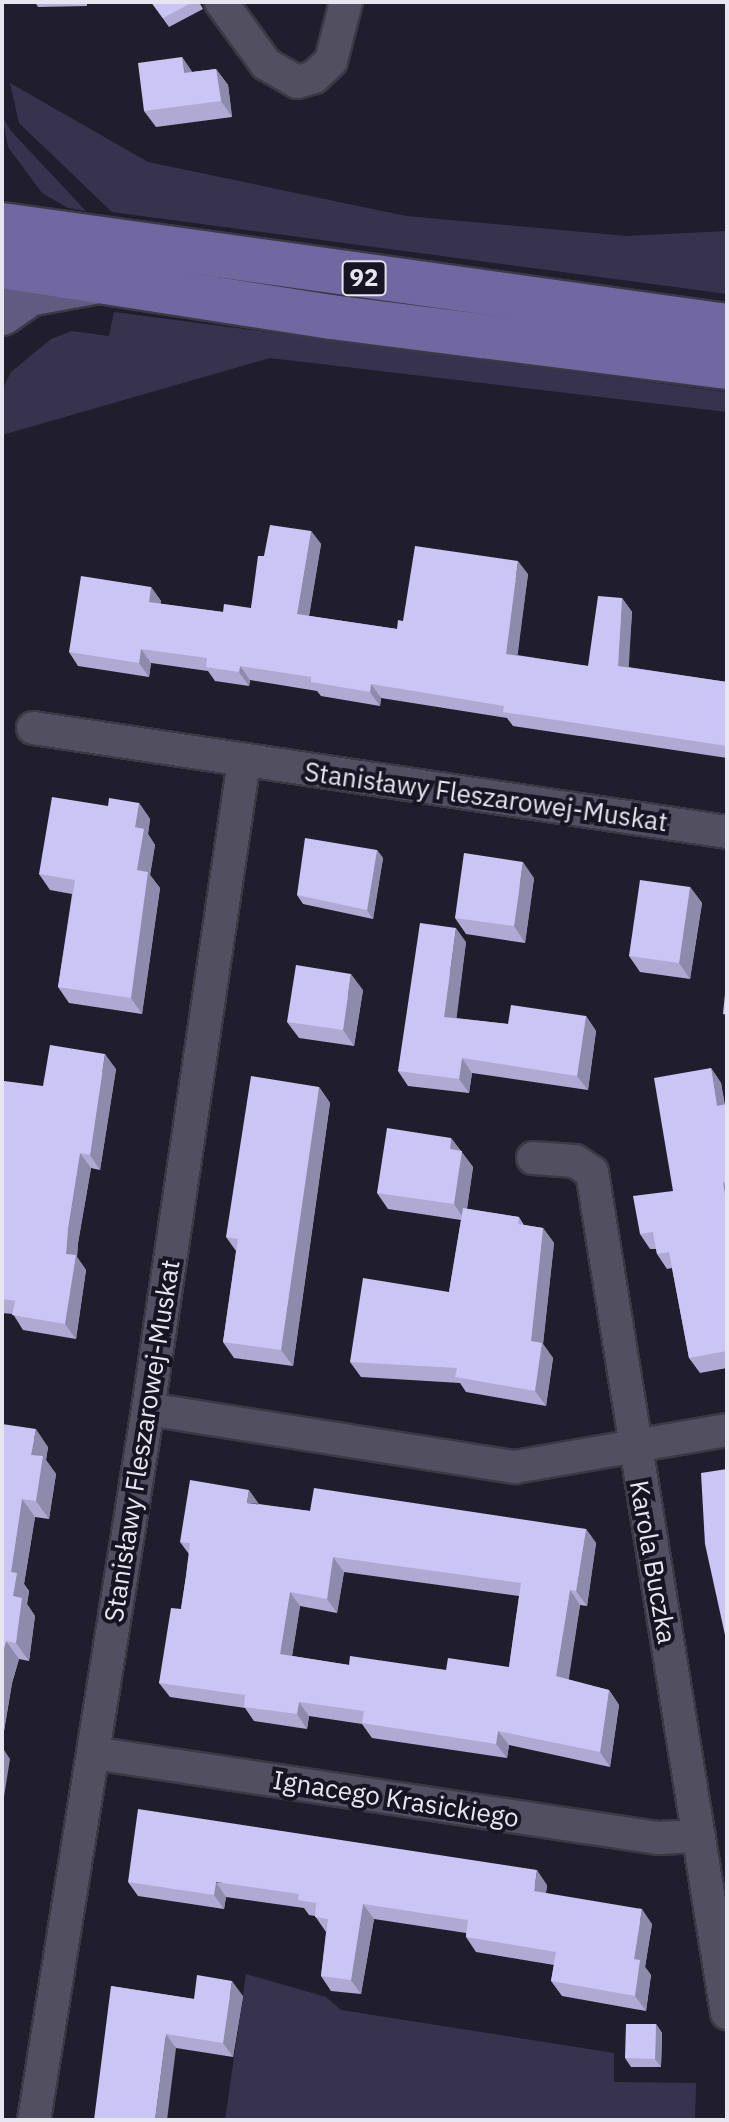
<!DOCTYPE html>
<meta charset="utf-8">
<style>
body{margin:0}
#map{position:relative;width:729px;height:2122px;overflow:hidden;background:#201e2d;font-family:"IBM Plex Sans",sans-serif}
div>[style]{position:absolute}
.green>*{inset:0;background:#37334f}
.roads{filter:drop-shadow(2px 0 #3a3945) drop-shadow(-2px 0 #3a3945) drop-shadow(0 2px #3a3945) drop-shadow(0 -2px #3a3945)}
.street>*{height:32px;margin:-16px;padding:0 16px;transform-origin:16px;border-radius:16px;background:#514f60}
.secondary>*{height:44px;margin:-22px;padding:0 22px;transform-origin:22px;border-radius:22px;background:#615b80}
.primary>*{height:44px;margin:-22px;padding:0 22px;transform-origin:22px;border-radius:22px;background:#7167a1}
.wall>*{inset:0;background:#afa9d3}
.shaded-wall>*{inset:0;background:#8e8aac}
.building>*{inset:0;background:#cbc5f5}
span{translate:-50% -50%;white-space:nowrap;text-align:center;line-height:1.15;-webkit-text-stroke:8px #171523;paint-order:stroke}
.shield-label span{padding:2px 6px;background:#171523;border:2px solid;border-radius:6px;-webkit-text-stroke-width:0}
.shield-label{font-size:24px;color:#e6e5f0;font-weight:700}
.street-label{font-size:26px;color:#e6e5f0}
.frame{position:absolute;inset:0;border:4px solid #e6e5f0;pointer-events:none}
</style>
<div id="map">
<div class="green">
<div style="clip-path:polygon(10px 83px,148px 162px,406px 216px,626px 236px,727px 231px,727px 294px,112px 212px,19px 123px)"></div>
<div style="clip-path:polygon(2px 116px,11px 131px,86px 211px,68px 208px,42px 193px,8px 147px)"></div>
<div style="clip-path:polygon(114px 312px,727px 392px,727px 412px,270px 358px,2px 435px,2px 390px,11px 372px,51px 339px,72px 331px,109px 336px)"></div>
<div style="clip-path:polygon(246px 1974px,326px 1997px,341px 2010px,614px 2053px,614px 2082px,696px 2083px,695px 2120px,225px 2120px)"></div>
</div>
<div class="roads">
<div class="street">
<div style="left:221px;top:2px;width:77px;rotate:54deg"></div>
<div style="left:266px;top:64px;width:36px;rotate:30deg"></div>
<div style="left:297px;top:82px;width:18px;rotate:-16deg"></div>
<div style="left:314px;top:77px;width:23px;rotate:-43deg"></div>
<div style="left:331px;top:61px;width:61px;rotate:-75.7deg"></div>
<div style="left:33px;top:728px;width:702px;rotate:8.52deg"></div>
<div style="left:533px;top:1158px;width:42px;rotate:4.1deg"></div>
<div style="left:575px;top:1161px;width:20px;rotate:33deg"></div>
<div style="left:592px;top:1172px;width:852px;rotate:80.88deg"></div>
<div style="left:148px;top:1409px;width:372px;rotate:9deg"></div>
<div style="left:515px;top:1467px;width:215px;rotate:-9.9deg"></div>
<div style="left:93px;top:1753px;width:571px;rotate:8.56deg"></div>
<div style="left:658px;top:1838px;width:41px;rotate:-2.8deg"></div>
<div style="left:34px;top:2120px;width:720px;rotate:-80.89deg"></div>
<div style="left:148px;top:1409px;width:655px;rotate:-81.57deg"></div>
</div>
<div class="secondary">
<div style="left:2px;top:313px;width:33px;rotate:-35deg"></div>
<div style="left:29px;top:294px;width:65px;rotate:-10.6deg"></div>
</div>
<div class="primary">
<div style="left:2px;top:225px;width:732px;rotate:7.93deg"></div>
<div style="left:2px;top:266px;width:333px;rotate:8.8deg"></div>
<div style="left:331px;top:317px;width:399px;rotate:7.2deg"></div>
</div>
</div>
<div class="wall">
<div style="clip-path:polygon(35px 2px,87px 2px,87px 6px,38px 7px)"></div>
<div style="clip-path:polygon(151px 2px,199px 2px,203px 9px,169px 27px)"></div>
<div style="clip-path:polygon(182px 57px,192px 72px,216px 69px,228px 85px,232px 117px,156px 127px,144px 111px)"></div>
<div style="clip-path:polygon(311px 531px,321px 544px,309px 616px,397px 629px,403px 621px,528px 574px,517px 655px,588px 666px,622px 598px,632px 612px,628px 667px,727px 682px,727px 758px,513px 726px,507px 718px,381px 698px,380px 706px,321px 696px,317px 691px,250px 680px,249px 686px,215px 681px,208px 671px,151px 663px,149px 677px,78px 666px,69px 652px,151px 587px,161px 601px,160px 604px,223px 612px,251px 608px,264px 556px)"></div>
<div style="clip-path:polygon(139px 803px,150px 819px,148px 834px,155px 845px,150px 875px,160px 888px,142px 1014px,69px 1003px,58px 987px,72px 894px,50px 890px,39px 874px,108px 806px)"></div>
<div style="clip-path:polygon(377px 850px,383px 858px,373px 919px,303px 904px,297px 895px)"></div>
<div style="clip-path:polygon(534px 878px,525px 943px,466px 934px,455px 918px)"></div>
<div style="clip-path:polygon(690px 887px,702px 903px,690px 979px,640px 972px,629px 956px)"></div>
<div style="clip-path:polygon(466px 942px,456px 1018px,508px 1024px,586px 1016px,596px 1031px,588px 1090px,472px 1073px,469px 1093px,408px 1086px,398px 1071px)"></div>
<div style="clip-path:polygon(363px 990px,354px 1046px,299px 1038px,287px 1022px)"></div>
<div style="clip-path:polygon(711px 1068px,721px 1083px,725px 1105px,727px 1104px,727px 1368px,700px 1373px,689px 1358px,672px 1268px,667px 1269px,657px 1254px,656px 1249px,650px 1249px,640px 1234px,673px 1191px)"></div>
<div style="clip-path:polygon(116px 1069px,100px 1170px,91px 1168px,78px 1243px,77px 1257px,86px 1270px,76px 1339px,23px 1330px,13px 1314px,2px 1313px,2px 1094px,43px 1086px)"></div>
<div style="clip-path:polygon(319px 1087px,330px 1103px,293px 1366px,234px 1358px,223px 1342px,236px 1251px,226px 1237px)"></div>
<div style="clip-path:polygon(451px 1138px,473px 1167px,467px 1209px,519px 1217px,524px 1225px,543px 1228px,554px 1243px,543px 1344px,553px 1358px,546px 1406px,466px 1392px,460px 1383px,361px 1377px,350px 1362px,449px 1292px,461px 1220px,388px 1209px,377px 1193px)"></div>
<div style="clip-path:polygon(2px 1424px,48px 1447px,46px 1460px,56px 1474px,49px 1519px,35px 1517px,24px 1584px,29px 1591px,27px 1604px,35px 1616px,29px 1661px,19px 1659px,12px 1683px,2px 1743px)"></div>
<div style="clip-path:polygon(evenodd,259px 1504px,310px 1511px,586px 1529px,596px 1543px,587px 1606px,580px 1605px,568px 1680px,609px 1690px,619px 1705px,610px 1767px,509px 1745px,507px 1758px,372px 1738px,362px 1724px,309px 1716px,307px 1729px,254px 1721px,245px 1708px,170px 1697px,159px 1683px,181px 1609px,186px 1576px,189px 1554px,180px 1542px,259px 1504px,344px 1572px,519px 1596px,509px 1667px,446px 1670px,349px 1665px,292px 1656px,300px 1606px,337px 1613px,344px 1572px)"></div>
<div style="clip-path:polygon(128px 1882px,547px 1885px,546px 1893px,652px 1924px,645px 1967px,651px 1975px,646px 2011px,562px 1996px,551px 1981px,554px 1965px,476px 1952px,466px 1937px,466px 1933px,374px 1919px,361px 1994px,331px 1991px,321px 1976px,326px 1932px,315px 1916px,309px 1915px,304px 1908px,226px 1897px,224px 1909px,138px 1896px)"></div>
<div style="clip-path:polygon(111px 1986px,194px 1999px,243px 1996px,233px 2057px,176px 2048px)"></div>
<div style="clip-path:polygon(656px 2024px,662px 2033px,661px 2067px,631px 2067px,625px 2058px)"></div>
</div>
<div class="shaded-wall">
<div style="clip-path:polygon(182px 57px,193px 73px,184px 73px)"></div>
<div style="clip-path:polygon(216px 69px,228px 85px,232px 117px,221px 101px)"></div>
<div style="clip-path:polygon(311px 531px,321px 544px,307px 628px,297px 614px)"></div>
<div style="clip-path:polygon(518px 561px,528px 574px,516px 668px,506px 654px)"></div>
<div style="clip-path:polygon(151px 587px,161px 601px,159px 616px,149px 602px)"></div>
<div style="clip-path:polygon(622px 598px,632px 612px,628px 680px,618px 666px)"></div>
<div style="clip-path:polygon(141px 649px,151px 663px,149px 677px,139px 663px)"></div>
<div style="clip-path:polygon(240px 666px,250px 680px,249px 686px,239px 672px)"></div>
<div style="clip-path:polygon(371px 684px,381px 698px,380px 706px,370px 692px)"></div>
<div style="clip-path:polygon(139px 803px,150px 819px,148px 834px,155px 845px,150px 875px,160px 888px,142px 1014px,131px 998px,137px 870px,135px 827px)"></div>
<div style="clip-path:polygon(377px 850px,383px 858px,373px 919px,367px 910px)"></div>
<div style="clip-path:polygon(523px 862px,534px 878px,525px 943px,514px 926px)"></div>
<div style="clip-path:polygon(690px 887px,702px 903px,690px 979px,679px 963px)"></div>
<div style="clip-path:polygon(456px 928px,466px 942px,455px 1031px,444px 1017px)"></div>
<div style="clip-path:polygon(351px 974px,363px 990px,354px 1046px,343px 1030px)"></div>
<div style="clip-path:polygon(586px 1016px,596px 1031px,588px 1090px,577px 1076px)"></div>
<div style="clip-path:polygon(105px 1054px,116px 1069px,100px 1170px,90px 1155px)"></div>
<div style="clip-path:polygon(462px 1058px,472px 1073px,469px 1093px,459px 1079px)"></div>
<div style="clip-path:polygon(711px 1068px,721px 1083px,727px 1121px,717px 1106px)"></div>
<div style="clip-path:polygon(319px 1087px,330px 1103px,293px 1366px,281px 1350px)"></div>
<div style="clip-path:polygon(451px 1138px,473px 1167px,465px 1221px,454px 1204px,450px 1149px)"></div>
<div style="clip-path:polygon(80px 1153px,91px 1168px,78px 1243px,77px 1257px,86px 1270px,76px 1339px,65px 1324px,66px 1254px,68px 1228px)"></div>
<div style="clip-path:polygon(723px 1182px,727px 1188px,727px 1207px)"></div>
<div style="clip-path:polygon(543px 1228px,554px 1243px,543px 1344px,553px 1358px,546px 1406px,535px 1391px,531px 1341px)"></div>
<div style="clip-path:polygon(36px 1429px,48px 1447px,46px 1460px,56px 1474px,49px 1519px,36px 1501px,31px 1455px)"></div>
<div style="clip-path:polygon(249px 1490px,259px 1504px,247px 1503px)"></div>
<div style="clip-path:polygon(22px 1499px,35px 1517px,24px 1584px,29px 1591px,27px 1604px,35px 1616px,29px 1661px,16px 1643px,11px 1572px)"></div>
<div style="clip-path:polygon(586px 1529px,596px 1543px,587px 1606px,576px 1591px)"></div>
<div style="clip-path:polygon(333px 1557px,344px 1572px,337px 1613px,327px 1599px)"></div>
<div style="clip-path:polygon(570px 1590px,580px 1605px,567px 1691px,556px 1676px)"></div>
<div style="clip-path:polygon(290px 1592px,300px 1606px,290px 1669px,280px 1654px)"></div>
<div style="clip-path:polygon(6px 1641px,19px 1659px,12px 1683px,2px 1743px,2px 1656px)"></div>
<div style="clip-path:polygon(609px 1690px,619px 1705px,610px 1767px,600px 1752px)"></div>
<div style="clip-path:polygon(299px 1702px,309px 1716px,307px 1729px,297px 1714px)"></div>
<div style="clip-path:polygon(498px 1731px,509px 1745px,507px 1758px,496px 1744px)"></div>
<div style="clip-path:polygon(2px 1747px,10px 1759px,3px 1803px,2px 1801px)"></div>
<div style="clip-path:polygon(537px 1870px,547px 1885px,544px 1906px,534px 1891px)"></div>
<div style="clip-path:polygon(216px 1882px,226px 1897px,224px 1909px,214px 1895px)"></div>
<div style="clip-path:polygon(363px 1904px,374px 1919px,361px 1994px,351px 1980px)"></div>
<div style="clip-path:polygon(642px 1909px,652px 1924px,645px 1967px,651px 1975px,646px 2011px,635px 1996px,634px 1959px)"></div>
<div style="clip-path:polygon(232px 1981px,243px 1996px,233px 2057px,223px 2043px)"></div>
<div style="clip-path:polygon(656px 2024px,662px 2033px,661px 2067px,655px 2059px)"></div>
<div style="clip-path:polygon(166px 2034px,176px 2048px,167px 2120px,155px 2120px)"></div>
</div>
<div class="building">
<div style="clip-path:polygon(151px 2px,193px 2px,163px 18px)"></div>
<div style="clip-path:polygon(182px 57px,184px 73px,216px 69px,221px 101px,144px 111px,138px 63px)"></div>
<div style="clip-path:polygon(270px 525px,311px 531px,297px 614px,397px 629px,398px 620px,403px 621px,415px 546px,518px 561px,506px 654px,588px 666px,598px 596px,622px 598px,618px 666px,727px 682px,727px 746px,503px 712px,504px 706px,371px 684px,370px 692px,311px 682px,311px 677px,240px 666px,239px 672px,206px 667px,207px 658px,141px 649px,139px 663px,69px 652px,81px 576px,151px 587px,149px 602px,223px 612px,224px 604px,251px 608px,258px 556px,264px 556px)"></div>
<div style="clip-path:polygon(52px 797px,108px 806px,109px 798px,139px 803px,135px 827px,144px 829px,137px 870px,148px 872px,131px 998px,58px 987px,75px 880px,39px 874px)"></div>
<div style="clip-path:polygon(305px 838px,377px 850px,367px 910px,297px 895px)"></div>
<div style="clip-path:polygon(464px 853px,523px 862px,514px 926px,455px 918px)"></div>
<div style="clip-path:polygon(640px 880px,690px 887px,679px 963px,629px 956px)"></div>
<div style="clip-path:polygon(420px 923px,456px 928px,444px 1017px,508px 1024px,511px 1005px,586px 1016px,577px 1076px,462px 1058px,459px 1079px,398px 1071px)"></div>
<div style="clip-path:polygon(296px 965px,351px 974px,343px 1030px,287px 1022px)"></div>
<div style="clip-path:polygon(726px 984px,727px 984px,727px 1015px,723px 1014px)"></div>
<div style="clip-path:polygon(50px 1045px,105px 1054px,90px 1155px,80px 1153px,68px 1228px,66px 1254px,76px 1255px,65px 1324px,12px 1315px,15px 1301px,2px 1299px,2px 1094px,4px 1081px,43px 1086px)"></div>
<div style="clip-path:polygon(711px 1068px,717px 1106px,727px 1104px,727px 1182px,723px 1182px,727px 1207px,727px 1351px,689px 1358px,669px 1252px,657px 1254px,653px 1232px,640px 1234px,633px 1196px,673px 1191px,654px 1078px)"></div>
<div style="clip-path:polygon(251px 1076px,319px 1087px,281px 1350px,223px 1342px,238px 1239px,226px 1237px)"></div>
<div style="clip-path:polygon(387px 1128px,451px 1138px,450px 1149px,462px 1151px,454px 1204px,377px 1193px)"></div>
<div style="clip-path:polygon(463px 1208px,519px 1217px,518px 1224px,543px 1228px,531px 1341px,542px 1343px,535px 1391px,455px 1377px,457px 1368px,350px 1362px,363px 1278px,449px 1292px)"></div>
<div style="clip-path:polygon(2px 1424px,36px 1429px,31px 1455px,43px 1456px,36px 1501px,22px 1499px,11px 1572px,17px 1573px,13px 1596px,22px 1598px,16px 1643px,6px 1641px,2px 1656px)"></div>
<div style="clip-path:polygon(727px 1469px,727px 1644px,705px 1544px,701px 1473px)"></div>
<div style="clip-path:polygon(evenodd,190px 1480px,249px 1490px,247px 1503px,310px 1511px,314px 1488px,586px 1529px,576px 1591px,570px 1590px,556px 1676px,609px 1690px,600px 1752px,498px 1731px,496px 1744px,362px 1723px,364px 1711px,299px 1702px,297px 1714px,244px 1707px,245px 1695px,159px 1683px,171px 1608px,181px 1609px,186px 1576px,190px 1543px,180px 1542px,190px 1480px,333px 1557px,521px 1583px,509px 1667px,448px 1658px,446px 1670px,350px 1656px,349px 1665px,280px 1654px,290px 1592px,327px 1599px,333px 1557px)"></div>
<div style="clip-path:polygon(138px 1809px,537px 1870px,534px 1891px,642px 1909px,634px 1959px,640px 1960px,635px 1996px,551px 1981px,556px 1952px,466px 1937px,468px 1920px,363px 1904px,351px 1980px,321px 1976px,328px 1919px,315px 1917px,316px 1903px,298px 1900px,299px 1894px,216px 1882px,214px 1895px,128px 1882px)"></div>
<div style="clip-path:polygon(197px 1975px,232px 1981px,223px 2043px,166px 2034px,155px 2120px,94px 2120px,111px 1986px,194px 1999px)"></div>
<div style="clip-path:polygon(626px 2024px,656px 2024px,655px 2059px,625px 2058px)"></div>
</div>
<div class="shield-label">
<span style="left:364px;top:278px">92</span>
</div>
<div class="street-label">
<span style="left:486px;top:797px;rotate:8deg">Stanisławy Fleszarowej-Muskat</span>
<span style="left:142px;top:1441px;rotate:-81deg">Stanisławy Fleszarowej-Muskat</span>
<span style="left:653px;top:1562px;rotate:80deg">Karola Buczka</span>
<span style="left:396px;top:1799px;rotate:9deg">Ignacego Krasickiego</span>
</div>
<div class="frame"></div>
</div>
